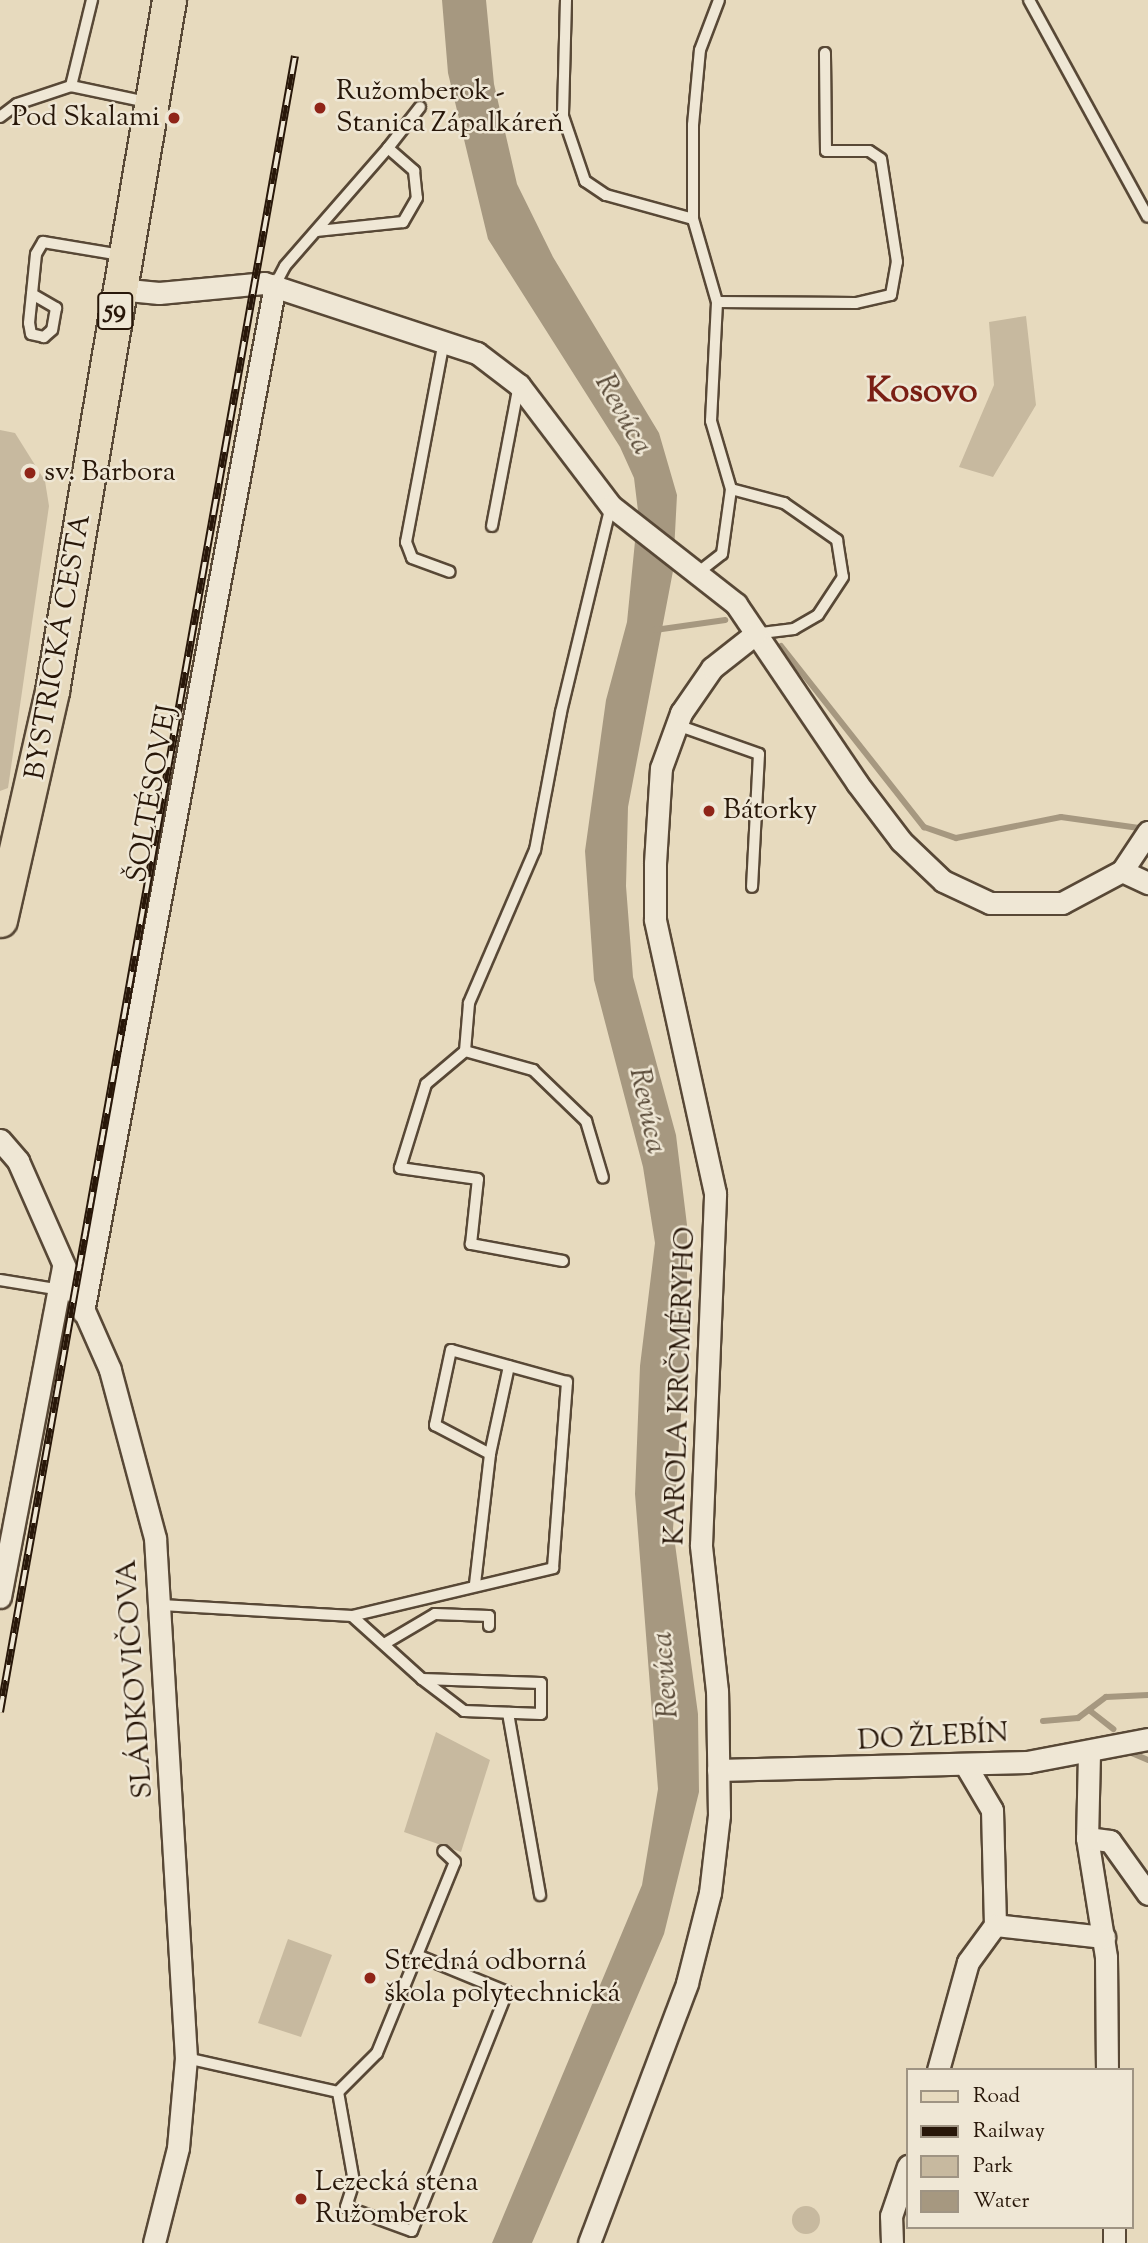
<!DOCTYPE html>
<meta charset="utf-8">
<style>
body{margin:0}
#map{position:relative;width:1148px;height:2243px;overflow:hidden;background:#e7dabe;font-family:"Sorts Mill Goudy",serif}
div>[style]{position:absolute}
.green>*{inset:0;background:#c7b99f}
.round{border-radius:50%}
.water>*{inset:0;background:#a69880}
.stream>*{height:6px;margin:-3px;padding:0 3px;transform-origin:3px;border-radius:3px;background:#a69880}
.roads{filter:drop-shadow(2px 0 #584836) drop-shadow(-2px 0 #584836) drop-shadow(0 2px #584836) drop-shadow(0 -2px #584836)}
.service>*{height:10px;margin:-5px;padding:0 5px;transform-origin:5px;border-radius:5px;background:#efe7d5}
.minor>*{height:21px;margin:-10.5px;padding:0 10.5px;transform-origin:10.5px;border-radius:10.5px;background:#efe7d5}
.primary>*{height:33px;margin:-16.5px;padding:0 16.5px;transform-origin:16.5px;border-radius:16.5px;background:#e7dabe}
.rail>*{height:8px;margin-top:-4px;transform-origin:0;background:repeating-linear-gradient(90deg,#efe7d5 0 16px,#281709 0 32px);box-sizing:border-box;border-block:2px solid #281709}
.dots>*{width:19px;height:19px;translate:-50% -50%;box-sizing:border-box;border:4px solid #efe7d5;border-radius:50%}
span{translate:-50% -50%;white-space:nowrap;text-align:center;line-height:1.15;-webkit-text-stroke:5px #efe7d5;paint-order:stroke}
.shield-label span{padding:2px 5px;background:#efe7d5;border:2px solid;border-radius:5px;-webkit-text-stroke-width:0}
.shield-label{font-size:26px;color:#281709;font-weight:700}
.poi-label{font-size:28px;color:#281709}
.left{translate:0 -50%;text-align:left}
.right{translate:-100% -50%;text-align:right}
.street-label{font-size:28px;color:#281709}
.water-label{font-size:30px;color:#5a4b39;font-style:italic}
.district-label{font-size:35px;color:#7a1f14;font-weight:700}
.legend{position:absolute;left:906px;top:2068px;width:228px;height:161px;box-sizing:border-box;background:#efe7d5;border:2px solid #9f9483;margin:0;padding:9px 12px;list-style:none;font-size:21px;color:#281709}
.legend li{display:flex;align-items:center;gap:14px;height:35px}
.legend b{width:35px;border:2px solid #9f9483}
</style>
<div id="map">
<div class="green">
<div style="clip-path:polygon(1026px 316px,1036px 405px,993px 477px,959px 467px,994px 385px,989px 322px)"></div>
<div style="clip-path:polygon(0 430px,15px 433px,45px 481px,49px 506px,8px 788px,0 791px)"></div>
<div style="clip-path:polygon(436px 1732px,490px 1760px,461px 1852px,404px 1832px)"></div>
<div style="clip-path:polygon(288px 1939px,332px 1955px,301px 2037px,258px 2023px)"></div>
<div class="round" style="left:792px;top:2206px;width:28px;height:28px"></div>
</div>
<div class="water">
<div style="clip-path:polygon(442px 0,486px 0,494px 84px,517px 184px,553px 257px,659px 433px,677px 495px,673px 571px,628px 807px,626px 886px,633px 977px,676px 1135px,687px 1225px,687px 1330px,673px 1529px,698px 1714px,699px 1792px,664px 1934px,532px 2243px,492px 2243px,642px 1885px,658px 1789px,635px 1494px,640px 1366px,655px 1243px,643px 1167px,594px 980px,585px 851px,606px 700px,627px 622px,638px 511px,634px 478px,620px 447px,488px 239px,448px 73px)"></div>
</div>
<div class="stream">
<div style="left:655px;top:630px;width:71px;rotate:-8.1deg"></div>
<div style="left:781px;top:646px;width:231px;rotate:51.7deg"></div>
<div style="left:924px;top:827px;width:34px;rotate:19deg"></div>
<div style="left:956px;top:838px;width:107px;rotate:-11.3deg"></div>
<div style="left:1061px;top:817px;width:86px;rotate:8deg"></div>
<div style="left:1089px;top:1710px;width:31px;rotate:38deg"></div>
<div style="left:1043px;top:1721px;width:35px;rotate:-5deg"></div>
<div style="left:1078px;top:1718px;width:35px;rotate:-37deg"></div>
<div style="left:1106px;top:1697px;width:42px;rotate:-2.7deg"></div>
<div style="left:1127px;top:1751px;width:23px;rotate:23deg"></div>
</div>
<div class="roads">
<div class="service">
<div style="left:566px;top:0;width:116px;rotate:91.5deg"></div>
<div style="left:563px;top:116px;width:69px;rotate:71.3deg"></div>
<div style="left:585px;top:181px;width:25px;rotate:34deg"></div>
<div style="left:606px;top:195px;width:90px;rotate:15.4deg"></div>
<div style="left:1029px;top:0;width:247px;rotate:61.3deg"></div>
<div style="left:71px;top:86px;width:78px;rotate:11.9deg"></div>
<div style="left:0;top:117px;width:21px;rotate:-37deg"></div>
<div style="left:17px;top:104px;width:57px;rotate:-18.4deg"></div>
<div style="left:71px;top:86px;width:89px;rotate:-76.3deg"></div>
<div style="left:388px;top:148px;width:52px;rotate:-52deg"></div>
<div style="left:275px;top:285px;width:21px;rotate:-62deg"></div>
<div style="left:285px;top:266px;width:157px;rotate:-48.9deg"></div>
<div style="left:388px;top:148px;width:35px;rotate:41deg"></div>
<div style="left:414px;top:171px;width:27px;rotate:84deg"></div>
<div style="left:417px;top:198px;width:28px;rotate:120deg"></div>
<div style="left:403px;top:222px;width:85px;rotate:174deg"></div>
<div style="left:32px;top:294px;width:28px;rotate:30deg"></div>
<div style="left:56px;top:308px;width:22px;rotate:100deg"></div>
<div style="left:52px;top:330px;width:11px;rotate:139deg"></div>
<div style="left:44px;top:337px;width:13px;rotate:-167deg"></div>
<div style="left:31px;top:334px;width:11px;rotate:-100deg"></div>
<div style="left:29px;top:323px;width:69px;rotate:-84.2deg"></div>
<div style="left:36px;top:254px;width:14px;rotate:-60deg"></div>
<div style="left:43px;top:242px;width:79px;rotate:9.5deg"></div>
<div style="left:717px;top:302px;width:86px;rotate:-106.1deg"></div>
<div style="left:693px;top:219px;width:94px;rotate:-90deg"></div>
<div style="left:693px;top:125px;width:75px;rotate:-84.7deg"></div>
<div style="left:700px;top:50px;width:53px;rotate:-69.2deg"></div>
<div style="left:444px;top:341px;width:205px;rotate:100.7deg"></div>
<div style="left:406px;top:542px;width:17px;rotate:69deg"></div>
<div style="left:412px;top:558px;width:40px;rotate:20.2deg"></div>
<div style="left:731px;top:489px;width:71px;rotate:-106.4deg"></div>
<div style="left:711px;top:421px;width:119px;rotate:-87.1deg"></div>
<div style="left:717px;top:302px;width:139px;rotate:0.4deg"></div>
<div style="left:856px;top:303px;width:36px;rotate:-13deg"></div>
<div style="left:891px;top:295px;width:34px;rotate:-80deg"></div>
<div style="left:897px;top:262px;width:104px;rotate:-98.8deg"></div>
<div style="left:881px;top:159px;width:14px;rotate:-146deg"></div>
<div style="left:869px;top:151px;width:43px;rotate:180deg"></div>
<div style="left:826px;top:151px;width:98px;rotate:-90.6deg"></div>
<div style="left:492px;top:526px;width:144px;rotate:-79.2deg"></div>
<div style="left:700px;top:571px;width:28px;rotate:-38deg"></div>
<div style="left:722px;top:554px;width:66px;rotate:-82.1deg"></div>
<div style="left:731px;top:489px;width:55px;rotate:14.8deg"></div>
<div style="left:784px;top:503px;width:65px;rotate:34.9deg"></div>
<div style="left:837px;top:540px;width:37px;rotate:81deg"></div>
<div style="left:843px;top:577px;width:45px;rotate:123.3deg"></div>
<div style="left:818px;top:615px;width:28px;rotate:150deg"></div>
<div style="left:794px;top:629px;width:39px;rotate:173deg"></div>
<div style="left:677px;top:725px;width:87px;rotate:19.5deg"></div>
<div style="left:759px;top:754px;width:133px;rotate:93deg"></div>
<div style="left:465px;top:1051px;width:71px;rotate:15.6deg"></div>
<div style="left:533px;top:1070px;width:74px;rotate:43.9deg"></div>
<div style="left:586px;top:1121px;width:59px;rotate:73.4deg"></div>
<div style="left:563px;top:1261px;width:94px;rotate:-169.5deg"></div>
<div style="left:471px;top:1244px;width:65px;rotate:-83.9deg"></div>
<div style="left:478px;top:1179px;width:79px;rotate:-172deg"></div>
<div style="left:400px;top:1168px;width:88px;rotate:-72.8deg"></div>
<div style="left:426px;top:1084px;width:51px;rotate:-40.2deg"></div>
<div style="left:465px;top:1051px;width:48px;rotate:-85.2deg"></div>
<div style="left:469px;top:1003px;width:167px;rotate:-66.7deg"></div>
<div style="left:535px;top:850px;width:140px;rotate:-79.3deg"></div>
<div style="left:561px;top:712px;width:212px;rotate:-76.4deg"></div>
<div style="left:0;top:1280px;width:56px;rotate:9.3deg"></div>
<div style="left:475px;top:1584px;width:131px;rotate:-83.4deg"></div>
<div style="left:162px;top:1605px;width:190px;rotate:3.3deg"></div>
<div style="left:352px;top:1616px;width:94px;rotate:42deg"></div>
<div style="left:422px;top:1679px;width:53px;rotate:37.3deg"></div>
<div style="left:464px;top:1711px;width:77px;rotate:2.2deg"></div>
<div style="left:541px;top:1714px;width:31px;rotate:-90deg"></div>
<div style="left:541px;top:1683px;width:119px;rotate:-178.1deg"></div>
<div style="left:352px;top:1616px;width:207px;rotate:-13.4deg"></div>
<div style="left:553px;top:1568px;width:187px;rotate:-85.7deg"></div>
<div style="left:567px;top:1382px;width:120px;rotate:-164.6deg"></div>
<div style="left:451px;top:1350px;width:77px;rotate:102deg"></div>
<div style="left:435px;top:1425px;width:62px;rotate:27.8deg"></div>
<div style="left:490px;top:1454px;width:90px;rotate:-77.8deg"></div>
<div style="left:384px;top:1644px;width:59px;rotate:-30.5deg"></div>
<div style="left:435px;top:1614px;width:54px;rotate:2.1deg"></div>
<div style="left:489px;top:1616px;width:10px;rotate:90deg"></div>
<div style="left:508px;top:1713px;width:185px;rotate:80deg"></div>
<div style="left:417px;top:1955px;width:100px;rotate:-67.8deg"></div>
<div style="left:455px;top:1862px;width:16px;rotate:-137deg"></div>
<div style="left:186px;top:2058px;width:156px;rotate:12.6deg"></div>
<div style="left:338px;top:2092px;width:91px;rotate:79.9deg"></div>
<div style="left:354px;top:2182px;width:26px;rotate:108deg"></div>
<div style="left:346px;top:2207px;width:70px;rotate:20deg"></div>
<div style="left:412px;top:2231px;width:257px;rotate:-68.3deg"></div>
<div style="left:507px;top:1992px;width:97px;rotate:-157.7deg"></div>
<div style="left:417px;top:1955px;width:106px;rotate:112.2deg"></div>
<div style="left:377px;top:2053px;width:55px;rotate:135deg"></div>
</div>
<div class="minor">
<div style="left:118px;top:289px;width:41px;rotate:5.6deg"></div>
<div style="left:159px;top:293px;width:105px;rotate:-5.4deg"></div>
<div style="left:264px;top:283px;width:224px;rotate:18.2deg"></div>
<div style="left:477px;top:353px;width:53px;rotate:37.3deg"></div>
<div style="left:519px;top:385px;width:152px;rotate:52.8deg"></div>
<div style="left:611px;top:506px;width:159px;rotate:38.1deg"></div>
<div style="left:736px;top:604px;width:216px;rotate:55.9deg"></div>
<div style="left:857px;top:783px;width:73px;rotate:52.8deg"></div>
<div style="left:901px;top:841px;width:58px;rotate:43.6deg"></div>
<div style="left:943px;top:881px;width:52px;rotate:25.1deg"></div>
<div style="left:990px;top:903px;width:72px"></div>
<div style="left:1062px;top:903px;width:68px;rotate:-28.1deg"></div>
<div style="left:1122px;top:871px;width:47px;rotate:-56.3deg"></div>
<div style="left:1122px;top:871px;width:29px;rotate:25deg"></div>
<div style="left:0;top:1140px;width:28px;rotate:49deg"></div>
<div style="left:18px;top:1161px;width:228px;rotate:66.2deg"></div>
<div style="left:110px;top:1370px;width:174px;rotate:75deg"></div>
<div style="left:155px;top:1538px;width:521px;rotate:86.59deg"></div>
<div style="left:186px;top:2058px;width:90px;rotate:95.1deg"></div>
<div style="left:178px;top:2148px;width:98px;rotate:104.2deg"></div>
<div style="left:83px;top:1312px;width:1045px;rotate:-79.41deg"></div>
<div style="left:0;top:1597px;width:336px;rotate:-79.2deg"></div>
<div style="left:1089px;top:1753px;width:85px;rotate:91.3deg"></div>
<div style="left:1087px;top:1838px;width:121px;rotate:80.9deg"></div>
<div style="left:1106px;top:1957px;width:113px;rotate:89.5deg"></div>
<div style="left:966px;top:1766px;width:51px;rotate:59.4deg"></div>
<div style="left:992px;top:1810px;width:115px;rotate:88.5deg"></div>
<div style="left:718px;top:1770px;width:309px;rotate:-1.5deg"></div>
<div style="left:1027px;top:1762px;width:123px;rotate:-10.8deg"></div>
<div style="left:1087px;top:1838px;width:23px;rotate:7deg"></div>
<div style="left:1110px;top:1841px;width:65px;rotate:54.4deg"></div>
<div style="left:938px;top:2070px;width:112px;rotate:-74.5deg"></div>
<div style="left:968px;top:1962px;width:46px;rotate:-53.9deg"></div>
<div style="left:995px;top:1925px;width:110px;rotate:6.3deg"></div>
<div style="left:1114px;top:2227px;width:16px;rotate:90deg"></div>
<div style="left:589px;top:2243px;width:278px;rotate:-69.3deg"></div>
<div style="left:687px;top:1983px;width:93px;rotate:-75.7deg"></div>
<div style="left:710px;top:1893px;width:79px;rotate:-83.4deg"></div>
<div style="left:719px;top:1815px;width:124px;rotate:-90.9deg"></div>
<div style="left:717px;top:1691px;width:147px;rotate:-96.3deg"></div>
<div style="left:701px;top:1545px;width:352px;rotate:-87.7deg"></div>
<div style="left:715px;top:1193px;width:280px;rotate:-102.4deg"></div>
<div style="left:655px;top:919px;width:56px;rotate:-90deg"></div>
<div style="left:655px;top:863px;width:95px;rotate:-86.4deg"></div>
<div style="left:661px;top:768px;width:59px;rotate:-70deg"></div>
<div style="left:681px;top:713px;width:55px;rotate:-55.4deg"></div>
<div style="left:712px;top:668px;width:55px;rotate:-38.3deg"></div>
<div style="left:892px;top:2243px;width:27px;rotate:-92deg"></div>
<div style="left:891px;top:2216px;width:53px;rotate:-71.2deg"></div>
</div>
<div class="primary">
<div style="left:0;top:920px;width:235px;rotate:-77.2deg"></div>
<div style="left:52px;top:691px;width:701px;rotate:-80.39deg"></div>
</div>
</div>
<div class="rail">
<div style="left:0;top:1712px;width:1682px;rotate:-79.9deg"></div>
</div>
<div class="dots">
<div style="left:320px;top:108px;background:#8f2418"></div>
<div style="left:174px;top:118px;background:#8f2418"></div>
<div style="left:30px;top:473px;background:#8f2418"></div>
<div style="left:709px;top:811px;background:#8f2418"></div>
<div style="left:370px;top:1978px;background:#8f2418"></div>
<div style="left:301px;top:2199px;background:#8f2418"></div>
</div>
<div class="shield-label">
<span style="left:115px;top:311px">59</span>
</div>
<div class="poi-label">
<span class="left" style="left:336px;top:108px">Ružomberok -<br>Stanica Zápalkáreň</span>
<span class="right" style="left:160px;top:118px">Pod Skalami</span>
<span class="left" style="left:44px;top:473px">sv. Barbora</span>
<span class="left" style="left:723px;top:811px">Bátorky</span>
<span class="left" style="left:384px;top:1978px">Stredná odborná<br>škola polytechnická</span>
<span class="left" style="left:315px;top:2199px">Lezecká stena<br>Ružomberok</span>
</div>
<div class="street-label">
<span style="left:59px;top:647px;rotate:-80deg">BYSTRICKÁ CESTA</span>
<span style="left:153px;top:794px;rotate:-80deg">ŠOLTÉSOVEJ</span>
<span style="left:681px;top:1386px;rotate:-88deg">KAROLA KRČMÉRYHO</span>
<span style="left:136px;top:1679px;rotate:-94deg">SLÁDKOVIČOVA</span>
<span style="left:933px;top:1738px;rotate:-3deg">DO ŽLEBÍN</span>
</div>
<div class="water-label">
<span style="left:622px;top:415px;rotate:61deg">Revúca</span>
<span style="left:646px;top:1111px;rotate:78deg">Revúca</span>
<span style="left:667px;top:1675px;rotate:-94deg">Revúca</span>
</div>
<div class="district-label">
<span style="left:922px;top:393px">Kosovo</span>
</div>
<ul class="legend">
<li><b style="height:9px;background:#e7dabe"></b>Road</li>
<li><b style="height:9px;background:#281709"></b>Railway</li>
<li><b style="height:19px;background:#c7b99f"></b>Park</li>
<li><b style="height:19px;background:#a69880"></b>Water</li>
</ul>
</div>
